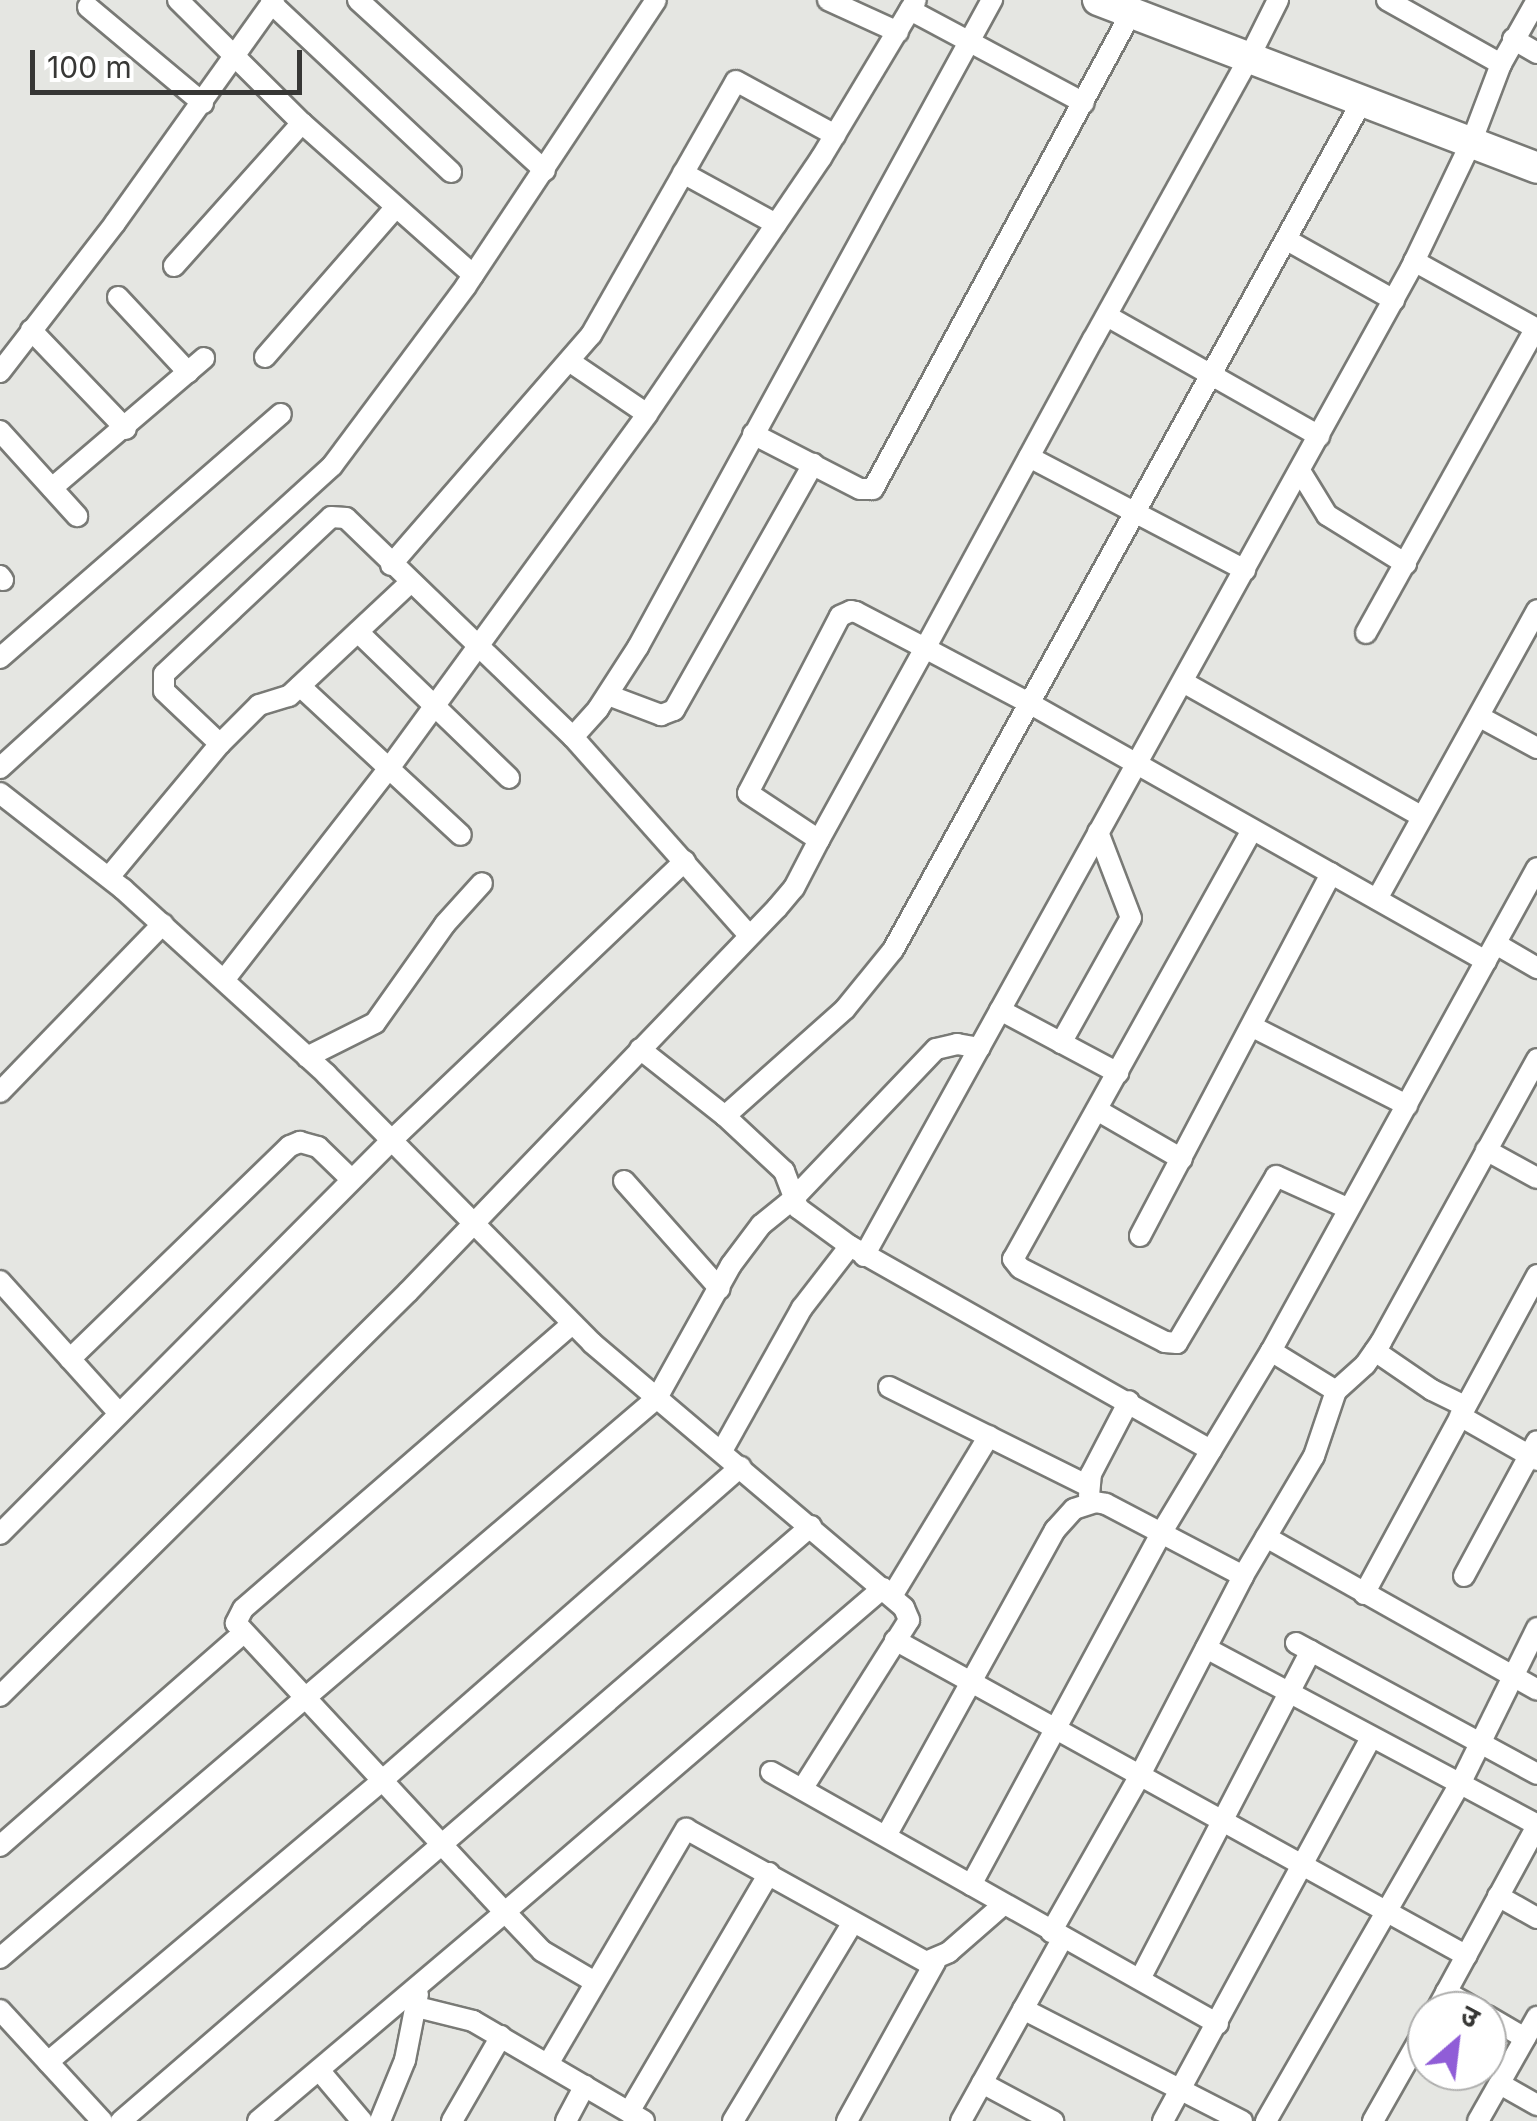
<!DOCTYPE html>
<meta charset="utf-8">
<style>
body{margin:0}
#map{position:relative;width:1537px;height:2121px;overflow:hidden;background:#e5e6e2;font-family:Inter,"Noto Sans Devanagari",sans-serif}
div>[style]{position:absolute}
.roads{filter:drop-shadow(2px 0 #797a76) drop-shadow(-2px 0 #797a76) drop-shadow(0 2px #797a76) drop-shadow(0 -2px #797a76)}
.street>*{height:20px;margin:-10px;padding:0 10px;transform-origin:10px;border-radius:10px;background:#fff}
.secondary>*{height:30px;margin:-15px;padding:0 15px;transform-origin:15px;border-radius:15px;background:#fff}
span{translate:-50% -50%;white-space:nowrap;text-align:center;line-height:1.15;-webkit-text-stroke:10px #fff;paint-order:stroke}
.north{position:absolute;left:1407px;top:1991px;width:100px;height:100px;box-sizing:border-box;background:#fff;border:2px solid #afafae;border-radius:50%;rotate:28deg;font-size:28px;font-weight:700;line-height:40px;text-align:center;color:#373735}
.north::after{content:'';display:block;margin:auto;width:35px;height:45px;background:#905dd7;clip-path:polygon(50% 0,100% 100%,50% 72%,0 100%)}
.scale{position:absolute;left:30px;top:50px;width:272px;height:45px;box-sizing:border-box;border:5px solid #373735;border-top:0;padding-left:12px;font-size:30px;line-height:35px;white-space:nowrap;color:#373735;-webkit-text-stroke:8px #fff;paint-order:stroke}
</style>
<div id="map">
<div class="roads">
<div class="street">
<div style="left:178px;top:0;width:175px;rotate:44.8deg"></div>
<div style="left:302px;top:123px;width:229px;rotate:41.6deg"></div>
<div style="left:358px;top:0;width:253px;rotate:42.4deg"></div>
<div style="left:828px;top:0;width:77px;rotate:24.6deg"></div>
<div style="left:1278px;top:0;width:65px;rotate:116.6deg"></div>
<div style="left:1249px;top:58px;width:321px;rotate:119deg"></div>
<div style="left:1093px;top:339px;width:352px;rotate:118.5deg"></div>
<div style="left:925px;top:648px;width:219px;rotate:118.9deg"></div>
<div style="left:819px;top:840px;width:85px;rotate:-146.5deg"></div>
<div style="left:748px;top:793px;width:199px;rotate:-62.5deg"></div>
<div style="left:840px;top:616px;width:12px;rotate:-24deg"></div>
<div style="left:851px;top:611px;width:5px;rotate:11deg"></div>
<div style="left:856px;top:612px;width:78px;rotate:27.6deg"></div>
<div style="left:925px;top:648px;width:118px;rotate:27.9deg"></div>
<div style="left:1029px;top:703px;width:525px;rotate:29.45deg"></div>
<div style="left:1387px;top:0;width:131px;rotate:29.3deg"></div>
<div style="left:271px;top:3px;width:247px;rotate:43.2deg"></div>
<div style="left:88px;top:7px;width:150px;rotate:39.9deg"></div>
<div style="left:910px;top:10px;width:197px;rotate:28.1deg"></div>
<div style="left:1513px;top:39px;width:28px;rotate:30deg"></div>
<div style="left:683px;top:173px;width:106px;rotate:28.7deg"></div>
<div style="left:1287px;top:240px;width:123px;rotate:29.3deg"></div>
<div style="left:1414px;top:261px;width:141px;rotate:28.9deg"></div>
<div style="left:174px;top:266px;width:192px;rotate:-48.2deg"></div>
<div style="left:118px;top:297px;width:103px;rotate:47deg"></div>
<div style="left:1107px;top:316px;width:244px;rotate:29.5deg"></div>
<div style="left:31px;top:330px;width:137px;rotate:46.2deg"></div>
<div style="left:265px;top:357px;width:196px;rotate:-48.9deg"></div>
<div style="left:569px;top:361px;width:94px;rotate:34.2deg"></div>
<div style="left:0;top:372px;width:188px;rotate:-52.3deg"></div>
<div style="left:115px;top:223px;width:274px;rotate:-54.5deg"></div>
<div style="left:0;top:431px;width:115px;rotate:47.8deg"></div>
<div style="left:753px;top:434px;width:120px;rotate:27.2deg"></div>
<div style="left:860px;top:489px;width:13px"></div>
<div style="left:873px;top:489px;width:541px;rotate:-61.54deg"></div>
<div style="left:1029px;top:457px;width:244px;rotate:27.6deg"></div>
<div style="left:1300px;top:471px;width:52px;rotate:58.5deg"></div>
<div style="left:1327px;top:515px;width:93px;rotate:31.8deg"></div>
<div style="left:52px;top:488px;width:200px;rotate:-40.5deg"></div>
<div style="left:391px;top:565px;width:305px;rotate:-49deg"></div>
<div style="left:591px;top:335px;width:292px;rotate:-60.3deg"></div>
<div style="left:736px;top:81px;width:113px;rotate:28.6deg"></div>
<div style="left:0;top:576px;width:5px;rotate:53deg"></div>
<div style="left:358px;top:632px;width:210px;rotate:44deg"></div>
<div style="left:1366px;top:633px;width:349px;rotate:-60.9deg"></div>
<div style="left:0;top:658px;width:372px;rotate:-41deg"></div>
<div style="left:1183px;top:682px;width:273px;rotate:29.4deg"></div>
<div style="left:300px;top:686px;width:219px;rotate:42.8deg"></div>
<div style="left:608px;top:695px;width:57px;rotate:20.7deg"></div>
<div style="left:661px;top:715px;width:14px;rotate:-21deg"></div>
<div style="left:674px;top:710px;width:283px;rotate:-60.5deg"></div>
<div style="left:1480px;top:717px;width:65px;rotate:28.5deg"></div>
<div style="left:573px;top:737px;width:38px;rotate:-48deg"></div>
<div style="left:598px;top:709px;width:74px;rotate:-57.2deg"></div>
<div style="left:638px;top:647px;width:738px;rotate:-61.32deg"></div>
<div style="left:220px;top:744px;width:77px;rotate:-136.6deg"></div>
<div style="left:164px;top:691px;width:17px;rotate:-90deg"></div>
<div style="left:164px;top:674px;width:229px;rotate:-43.2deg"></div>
<div style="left:331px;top:517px;width:15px;rotate:4deg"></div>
<div style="left:346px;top:518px;width:315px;rotate:44deg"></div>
<div style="left:573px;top:737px;width:264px;rotate:48.4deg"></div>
<div style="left:0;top:768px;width:449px;rotate:-42.3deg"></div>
<div style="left:332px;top:466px;width:224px;rotate:-53.3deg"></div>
<div style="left:466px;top:286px;width:343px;rotate:-56.4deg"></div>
<div style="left:0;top:793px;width:156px;rotate:38deg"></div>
<div style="left:123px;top:889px;width:275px;rotate:42.3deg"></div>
<div style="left:326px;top:1074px;width:378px;rotate:45.3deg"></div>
<div style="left:592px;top:1343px;width:409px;rotate:40.3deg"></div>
<div style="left:904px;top:1608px;width:13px;rotate:67deg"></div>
<div style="left:909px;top:1620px;width:200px;rotate:122.3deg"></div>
<div style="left:1252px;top:830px;width:491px;rotate:119.1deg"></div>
<div style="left:1013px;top:1259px;width:11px;rotate:52deg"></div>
<div style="left:1020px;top:1268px;width:163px;rotate:27deg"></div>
<div style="left:1165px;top:1342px;width:12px;rotate:5deg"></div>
<div style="left:1177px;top:1343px;width:194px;rotate:-59.3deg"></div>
<div style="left:1276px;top:1176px;width:78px;rotate:24.3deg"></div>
<div style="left:109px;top:877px;width:173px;rotate:-50.2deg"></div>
<div style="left:220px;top:744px;width:55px;rotate:-45deg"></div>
<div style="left:259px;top:705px;width:31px;rotate:-17deg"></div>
<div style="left:289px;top:696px;width:167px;rotate:-43.1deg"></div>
<div style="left:1377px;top:899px;width:330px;rotate:-61deg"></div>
<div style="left:1496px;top:944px;width:48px;rotate:30.3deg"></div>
<div style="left:224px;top:980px;width:270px;rotate:-52.1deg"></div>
<div style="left:390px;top:767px;width:437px;rotate:-53.9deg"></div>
<div style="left:647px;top:414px;width:310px;rotate:-55.8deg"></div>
<div style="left:821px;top:158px;width:184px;rotate:-59deg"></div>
<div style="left:1000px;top:1010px;width:134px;rotate:28.1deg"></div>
<div style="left:1253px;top:1027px;width:173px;rotate:26.9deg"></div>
<div style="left:1061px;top:1043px;width:143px;rotate:-60.8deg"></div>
<div style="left:1131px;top:918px;width:92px;rotate:-111deg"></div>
<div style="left:640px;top:1049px;width:108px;rotate:38.2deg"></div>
<div style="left:725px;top:1116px;width:81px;rotate:43deg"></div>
<div style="left:784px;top:1171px;width:40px;rotate:69deg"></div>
<div style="left:798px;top:1208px;width:64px;rotate:36.2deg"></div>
<div style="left:850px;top:1246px;width:415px;rotate:29.5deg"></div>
<div style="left:307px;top:1057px;width:76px;rotate:-26.6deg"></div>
<div style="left:375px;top:1023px;width:121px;rotate:-54.7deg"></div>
<div style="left:445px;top:924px;width:55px;rotate:-47.9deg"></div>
<div style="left:0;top:1092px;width:234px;rotate:-45.9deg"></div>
<div style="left:1097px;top:1110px;width:98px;rotate:30deg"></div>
<div style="left:725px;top:1116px;width:161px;rotate:-41.7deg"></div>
<div style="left:845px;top:1009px;width:76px;rotate:-50.9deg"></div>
<div style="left:893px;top:950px;width:970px;rotate:-61.08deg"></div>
<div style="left:1486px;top:1150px;width:58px;rotate:28.8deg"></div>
<div style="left:624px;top:1181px;width:144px;rotate:48.4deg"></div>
<div style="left:1140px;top:1236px;width:410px;rotate:-62.2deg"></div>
<div style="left:864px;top:1256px;width:1129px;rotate:-61.03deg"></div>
<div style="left:1411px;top:268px;width:139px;rotate:-64.4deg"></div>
<div style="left:1471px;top:143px;width:85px;rotate:-69.2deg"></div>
<div style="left:1501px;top:64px;width:73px;rotate:-60.6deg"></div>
<div style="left:0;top:1281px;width:178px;rotate:48deg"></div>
<div style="left:572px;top:1324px;width:435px;rotate:139.1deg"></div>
<div style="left:243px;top:1609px;width:16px;rotate:117deg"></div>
<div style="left:236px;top:1623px;width:395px;rotate:47.1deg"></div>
<div style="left:505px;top:1912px;width:498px;rotate:-40.6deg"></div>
<div style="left:1271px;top:1351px;width:76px;rotate:31.6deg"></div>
<div style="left:1375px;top:1351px;width:69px;rotate:34.4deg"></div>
<div style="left:1432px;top:1390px;width:37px;rotate:26deg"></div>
<div style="left:70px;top:1359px;width:306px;rotate:-44.1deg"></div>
<div style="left:290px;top:1146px;width:11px;rotate:-22deg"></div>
<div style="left:300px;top:1142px;width:19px;rotate:16deg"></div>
<div style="left:318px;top:1147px;width:47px;rotate:44.1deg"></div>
<div style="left:889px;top:1387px;width:222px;rotate:26.4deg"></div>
<div style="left:1460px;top:1416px;width:89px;rotate:29.7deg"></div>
<div style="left:722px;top:1451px;width:164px;rotate:-60.8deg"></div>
<div style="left:802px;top:1308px;width:78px;rotate:-52.3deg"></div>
<div style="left:1089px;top:1496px;width:22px;rotate:-85deg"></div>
<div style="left:1091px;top:1474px;width:82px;rotate:-62.5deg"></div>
<div style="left:0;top:1534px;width:557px;rotate:-45.15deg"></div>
<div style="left:393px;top:1139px;width:403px;rotate:-43.6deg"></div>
<div style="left:1266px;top:1537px;width:311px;rotate:29.4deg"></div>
<div style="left:1464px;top:1576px;width:153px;rotate:-61.6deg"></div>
<div style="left:1364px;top:1594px;width:363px;rotate:-61.5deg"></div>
<div style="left:892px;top:1596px;width:187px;rotate:-58.8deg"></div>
<div style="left:895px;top:1640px;width:653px;rotate:28.92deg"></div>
<div style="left:1296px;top:1643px;width:274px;rotate:28.5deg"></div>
<div style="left:1206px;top:1648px;width:375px;rotate:28.1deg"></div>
<div style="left:0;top:1696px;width:574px;rotate:-44.72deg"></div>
<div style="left:408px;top:1292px;width:533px;rotate:-46.14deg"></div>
<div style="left:777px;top:908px;width:26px;rotate:-50deg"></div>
<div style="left:794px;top:888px;width:54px;rotate:-62.5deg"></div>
<div style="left:771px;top:1772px;width:513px;rotate:29.41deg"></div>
<div style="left:886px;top:1836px;width:350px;rotate:-61.1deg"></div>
<div style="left:1055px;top:1530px;width:28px;rotate:-48deg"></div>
<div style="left:1074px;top:1509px;width:22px;rotate:-18deg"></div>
<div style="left:1095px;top:1502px;width:11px;rotate:10deg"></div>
<div style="left:1106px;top:1504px;width:155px;rotate:27.7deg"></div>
<div style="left:0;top:1846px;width:323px;rotate:-41.2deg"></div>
<div style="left:971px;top:1885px;width:404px;rotate:-61.6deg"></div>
<div style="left:1163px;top:1530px;width:209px;rotate:-58.9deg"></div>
<div style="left:1271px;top:1351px;width:551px;rotate:-61.16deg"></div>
<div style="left:1498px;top:1896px;width:45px;rotate:29.4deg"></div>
<div style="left:1051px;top:1932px;width:178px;rotate:-60.4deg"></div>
<div style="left:1139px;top:1777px;width:226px;rotate:-62.6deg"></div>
<div style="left:1243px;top:1576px;width:139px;rotate:-59.4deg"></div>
<div style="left:1314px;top:1456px;width:69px;rotate:-71.3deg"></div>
<div style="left:1336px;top:1391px;width:39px;rotate:-42deg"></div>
<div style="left:1365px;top:1365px;width:28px;rotate:-55deg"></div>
<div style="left:1381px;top:1342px;width:323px;rotate:-61.1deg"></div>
<div style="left:0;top:1958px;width:863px;rotate:-40.44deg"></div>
<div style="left:657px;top:1398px;width:152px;rotate:-60.9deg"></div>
<div style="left:731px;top:1265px;width:50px;rotate:-53.1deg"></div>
<div style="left:761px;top:1225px;width:41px;rotate:-39.1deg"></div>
<div style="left:793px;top:1199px;width:207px;rotate:-46.4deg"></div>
<div style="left:936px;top:1049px;width:22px;rotate:-13deg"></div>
<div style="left:957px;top:1044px;width:23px;rotate:10deg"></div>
<div style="left:1140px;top:1979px;width:370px;rotate:-62.5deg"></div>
<div style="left:1446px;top:1992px;width:38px;rotate:30deg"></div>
<div style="left:417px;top:2007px;width:58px;rotate:14deg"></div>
<div style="left:473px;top:2021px;width:198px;rotate:30.3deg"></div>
<div style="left:1023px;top:2009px;width:246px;rotate:27.1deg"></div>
<div style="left:0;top:2010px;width:151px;rotate:47.4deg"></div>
<div style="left:1436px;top:2011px;width:211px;rotate:-61.4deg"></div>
<div style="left:1487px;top:2016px;width:44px;rotate:30.1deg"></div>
<div style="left:48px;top:2062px;width:439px;rotate:-40.1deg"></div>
<div style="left:384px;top:1779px;width:474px;rotate:-41.2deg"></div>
<div style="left:548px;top:2064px;width:273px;rotate:-59.6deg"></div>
<div style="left:686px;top:1829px;width:274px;rotate:29deg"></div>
<div style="left:926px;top:1962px;width:25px;rotate:-23deg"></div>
<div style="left:949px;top:1952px;width:73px;rotate:-41.1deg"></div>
<div style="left:319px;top:2070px;width:67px;rotate:49.9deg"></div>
<div style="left:982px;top:2083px;width:81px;rotate:28.2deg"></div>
<div style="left:1500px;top:2084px;width:43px;rotate:29.6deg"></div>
<div style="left:629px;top:2112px;width:277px;rotate:-59.6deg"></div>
<div style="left:121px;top:2121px;width:911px;rotate:-40.77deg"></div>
<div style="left:258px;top:2121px;width:324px;rotate:-40.2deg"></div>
<div style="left:505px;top:1912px;width:54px;rotate:46.5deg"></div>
<div style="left:542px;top:1951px;width:61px;rotate:30.3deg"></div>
<div style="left:380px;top:2121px;width:66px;rotate:-67.7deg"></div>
<div style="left:405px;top:2060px;width:67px;rotate:-78.9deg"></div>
<div style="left:452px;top:2121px;width:98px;rotate:-60deg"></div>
<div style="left:566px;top:2121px;width:40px;rotate:-62deg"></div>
<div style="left:733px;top:2121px;width:232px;rotate:-58.9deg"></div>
<div style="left:847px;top:2121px;width:182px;rotate:-61deg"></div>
<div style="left:961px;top:2121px;width:210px;rotate:-60.9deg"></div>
<div style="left:1163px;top:2121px;width:436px;rotate:-61.5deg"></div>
<div style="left:1266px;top:2121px;width:389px;rotate:-60.1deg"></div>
<div style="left:1460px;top:1784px;width:174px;rotate:-63.7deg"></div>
<div style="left:1373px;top:2121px;width:109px;rotate:-60.4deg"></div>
<div style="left:1478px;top:2121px;width:120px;rotate:-60.4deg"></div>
</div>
<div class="secondary">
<div style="left:1098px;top:0;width:470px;rotate:20.9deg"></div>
</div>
</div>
<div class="north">उ</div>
<div class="scale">100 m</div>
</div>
